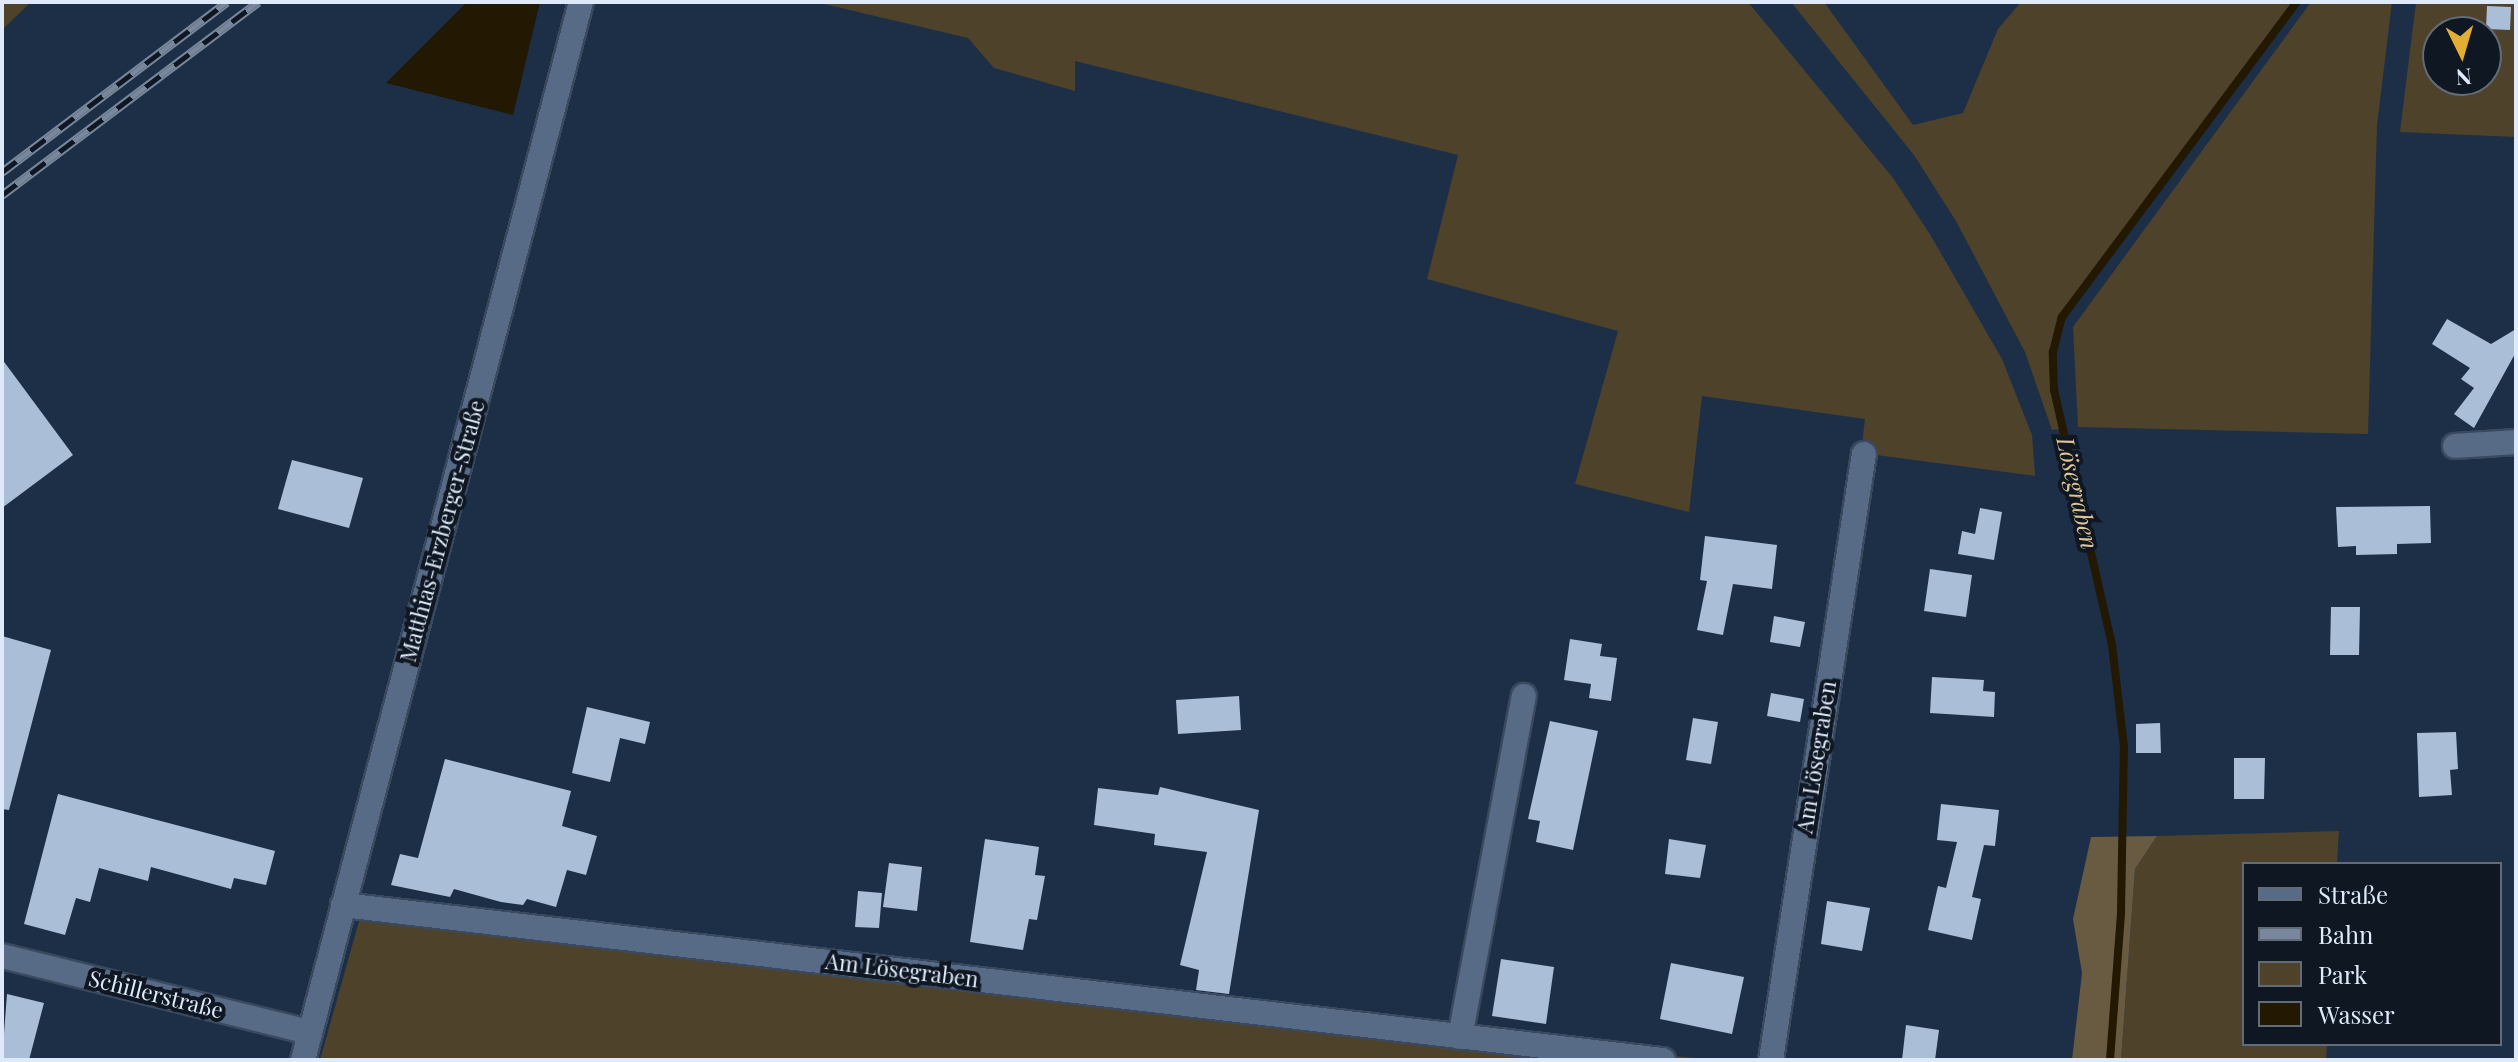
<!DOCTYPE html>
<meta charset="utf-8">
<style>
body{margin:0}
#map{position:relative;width:2518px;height:1062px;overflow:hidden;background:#1d2f47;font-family:"Playfair Display",serif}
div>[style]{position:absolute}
.green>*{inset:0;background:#4e422a}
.forest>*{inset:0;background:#685b41}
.water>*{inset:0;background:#231801}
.stream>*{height:8px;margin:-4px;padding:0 4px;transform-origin:4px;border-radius:4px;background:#231801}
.building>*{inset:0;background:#abbed8}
.roads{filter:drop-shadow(2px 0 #3a495d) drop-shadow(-2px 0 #3a495d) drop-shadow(0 2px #3a495d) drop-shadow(0 -2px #3a495d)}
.minor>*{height:24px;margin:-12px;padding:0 12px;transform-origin:12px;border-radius:12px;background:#576b87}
.rail>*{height:9px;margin-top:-4.5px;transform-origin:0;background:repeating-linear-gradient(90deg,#0f1722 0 18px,#78879b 0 36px);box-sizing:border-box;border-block:2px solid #78879b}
span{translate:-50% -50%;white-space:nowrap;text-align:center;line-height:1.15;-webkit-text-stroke:8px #0f1722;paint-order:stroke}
.street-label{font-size:22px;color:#dee9f9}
.water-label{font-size:24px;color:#dfc592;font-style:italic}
.frame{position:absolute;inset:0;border:4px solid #dee9f9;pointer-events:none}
.legend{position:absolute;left:2242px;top:862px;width:260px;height:184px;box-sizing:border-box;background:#0f1722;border:2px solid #626b78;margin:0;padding:10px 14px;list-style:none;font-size:24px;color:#dee9f9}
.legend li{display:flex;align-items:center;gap:16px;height:40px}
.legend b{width:40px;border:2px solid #626b78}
.north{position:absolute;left:2422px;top:16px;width:80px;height:80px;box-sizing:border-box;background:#0f1722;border:2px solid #626b78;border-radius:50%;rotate:175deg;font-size:22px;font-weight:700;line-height:32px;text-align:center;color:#dee9f9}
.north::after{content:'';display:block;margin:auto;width:28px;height:36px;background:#e2af34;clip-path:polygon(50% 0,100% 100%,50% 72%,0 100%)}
</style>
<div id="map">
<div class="green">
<div style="clip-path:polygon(2px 2px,31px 2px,2px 30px)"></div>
<div style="clip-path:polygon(816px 2px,1748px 2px,1893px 178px,1931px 236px,2002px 359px,2032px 435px,2035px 476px,1861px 453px,1865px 419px,1702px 396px,1689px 512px,1575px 484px,1618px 331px,1427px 279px,1458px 155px,1075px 61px,1075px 91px,994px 68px,968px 38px)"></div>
<div style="clip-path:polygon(1791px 2px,1824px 2px,1913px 125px,1963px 113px,1998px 29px,2021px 2px,2299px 2px,2059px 317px,2052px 392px,2060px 429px,2052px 430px,2025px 352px,1956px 221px,1914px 155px)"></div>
<div style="clip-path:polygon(2311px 2px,2392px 2px,2377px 125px,2368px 434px,2078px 427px,2073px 327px)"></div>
<div style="clip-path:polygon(evenodd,2416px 2px,2516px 2px,2516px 137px,2400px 132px,2416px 2px,2438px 32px,2486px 32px,2486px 80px,2438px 80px,2438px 32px)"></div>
<div style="clip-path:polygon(2339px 831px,2337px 864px,2244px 864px,2244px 1044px,2327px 1044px,2326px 1060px,2121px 1060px,2135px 869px,2157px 836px)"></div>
<div style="clip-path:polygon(363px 907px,1446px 1033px,1714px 1060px,320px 1060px)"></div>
</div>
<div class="forest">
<div style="clip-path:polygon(2157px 836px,2135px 869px,2121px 1060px,2072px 1060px,2082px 973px,2073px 919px,2091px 837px)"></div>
</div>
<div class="water">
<div style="clip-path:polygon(467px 2px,540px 2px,513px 115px,386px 83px)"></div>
</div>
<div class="stream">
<div style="left:2110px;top:1060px;width:148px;rotate:-85.7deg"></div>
<div style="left:2121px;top:912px;width:165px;rotate:-89deg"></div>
<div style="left:2124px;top:747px;width:103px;rotate:-96.7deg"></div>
<div style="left:2112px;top:645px;width:262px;rotate:-102.8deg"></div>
<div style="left:2054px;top:390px;width:38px;rotate:-92deg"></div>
<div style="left:2053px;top:352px;width:36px;rotate:-76deg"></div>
<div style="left:2062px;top:317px;width:393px;rotate:-53.3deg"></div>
</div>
<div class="building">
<div style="clip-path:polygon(2487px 6px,2511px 7px,2510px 30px,2486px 29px)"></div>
<div style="clip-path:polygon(2447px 319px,2491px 344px,2516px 329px,2516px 352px,2474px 428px,2454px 414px,2474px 388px,2461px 379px,2470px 368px,2432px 344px)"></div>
<div style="clip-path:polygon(2px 359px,73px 455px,2px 508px)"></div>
<div style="clip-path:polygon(292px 460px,363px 478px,349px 528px,278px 509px)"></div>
<div style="clip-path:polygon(2430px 506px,2431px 543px,2397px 544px,2397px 554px,2356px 555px,2356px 546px,2338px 547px,2336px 507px)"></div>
<div style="clip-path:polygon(1980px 508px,2002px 512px,1994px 560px,1958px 554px,1962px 531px,1975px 534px)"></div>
<div style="clip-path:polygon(1705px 536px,1777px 545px,1772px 589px,1733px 584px,1723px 635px,1697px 630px,1707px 581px,1700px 580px)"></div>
<div style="clip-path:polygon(1930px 569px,1972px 575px,1966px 617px,1924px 611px)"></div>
<div style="clip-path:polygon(2331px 607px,2360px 607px,2359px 655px,2330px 655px)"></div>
<div style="clip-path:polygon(1774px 616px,1805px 622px,1800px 647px,1770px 642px)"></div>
<div style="clip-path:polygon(2px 636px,51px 650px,9px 810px,2px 809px)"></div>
<div style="clip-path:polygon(1570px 639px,1602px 644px,1600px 656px,1617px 658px,1611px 701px,1589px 698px,1591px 684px,1564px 680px)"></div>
<div style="clip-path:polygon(1932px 677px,1984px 680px,1983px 691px,1995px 692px,1994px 717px,1930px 713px)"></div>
<div style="clip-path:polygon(1771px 693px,1804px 699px,1800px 722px,1767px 716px)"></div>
<div style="clip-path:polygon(1239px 696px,1241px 730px,1178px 734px,1176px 700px)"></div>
<div style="clip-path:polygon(587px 707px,650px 722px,645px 744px,620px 738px,610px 782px,572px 773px)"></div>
<div style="clip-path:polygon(1693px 718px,1718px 722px,1711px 764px,1686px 760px)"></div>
<div style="clip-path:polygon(1550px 721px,1598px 731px,1573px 850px,1536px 842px,1540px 821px,1528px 819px)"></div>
<div style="clip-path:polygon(2160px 723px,2161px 753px,2136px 753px,2136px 724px)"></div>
<div style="clip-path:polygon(2456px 732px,2458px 769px,2450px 770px,2452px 795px,2419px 797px,2417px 733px)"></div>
<div style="clip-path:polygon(2234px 758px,2265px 758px,2264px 799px,2234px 799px)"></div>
<div style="clip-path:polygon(445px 759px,571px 791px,562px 826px,597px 836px,586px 875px,567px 870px,556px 907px,527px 899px,523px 905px,501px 902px,454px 889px,450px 897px,391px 885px,400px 854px,418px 858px)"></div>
<div style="clip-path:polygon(1160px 787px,1259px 810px,1229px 994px,1196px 990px,1199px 970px,1180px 965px,1207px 852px,1154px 845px,1155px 834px,1094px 825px,1098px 788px,1158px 795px)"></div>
<div style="clip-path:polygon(58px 794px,275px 851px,266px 885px,234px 878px,231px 889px,151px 867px,148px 881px,99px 868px,90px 902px,76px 898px,65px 935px,24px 924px)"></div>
<div style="clip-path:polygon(1941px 804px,1999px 810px,1995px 846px,1984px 845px,1972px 897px,1981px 899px,1972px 940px,1928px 930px,1938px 886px,1946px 888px,1957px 842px,1937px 840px)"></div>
<div style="clip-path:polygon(985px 839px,1039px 847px,1035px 875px,1045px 876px,1037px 920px,1029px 919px,1023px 950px,970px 942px)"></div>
<div style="clip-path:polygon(1669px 839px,1706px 845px,1700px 878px,1665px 874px)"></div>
<div style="clip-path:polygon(889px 863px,922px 867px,917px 911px,883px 907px)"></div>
<div style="clip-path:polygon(858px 891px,882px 893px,879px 928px,855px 927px)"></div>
<div style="clip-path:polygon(1827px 901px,1870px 908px,1862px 951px,1821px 944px)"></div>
<div style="clip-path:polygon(1501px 959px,1554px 967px,1546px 1024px,1492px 1016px)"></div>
<div style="clip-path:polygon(1671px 963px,1744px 977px,1732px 1034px,1660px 1019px)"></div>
<div style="clip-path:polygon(7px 994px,44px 1003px,29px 1060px,2px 1060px)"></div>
<div style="clip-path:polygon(1906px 1025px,1939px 1030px,1935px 1060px,1902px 1060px)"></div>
</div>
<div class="roads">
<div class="minor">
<div style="left:2455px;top:446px;width:61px;rotate:-3.8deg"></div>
<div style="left:343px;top:905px;width:1329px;rotate:6.7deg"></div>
<div style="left:2px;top:956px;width:317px;rotate:13.9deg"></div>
<div style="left:1460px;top:1037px;width:347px;rotate:-79.4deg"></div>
<div style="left:303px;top:1060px;width:1094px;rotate:-75.28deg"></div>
<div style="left:1771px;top:1060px;width:613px;rotate:-81.28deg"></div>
</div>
</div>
<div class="rail">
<div style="left:2px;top:172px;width:282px;rotate:-37.1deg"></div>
<div style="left:2px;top:195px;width:321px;rotate:-37deg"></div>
</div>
<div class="street-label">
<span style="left:442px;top:531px;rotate:-75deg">Matthias-Erzberger-Straße</span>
<span style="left:1816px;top:757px;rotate:-81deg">Am Lösegraben</span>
<span style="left:902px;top:970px;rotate:7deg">Am Lösegraben</span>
<span style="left:156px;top:994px;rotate:14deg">Schillerstraße</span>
</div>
<div class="water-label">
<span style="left:2078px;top:493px;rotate:77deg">Lösegraben</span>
</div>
<div class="frame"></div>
<ul class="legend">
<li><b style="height:10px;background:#576b87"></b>Straße</li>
<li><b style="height:10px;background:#78879b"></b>Bahn</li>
<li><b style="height:22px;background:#4e422a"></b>Park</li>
<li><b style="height:22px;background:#231801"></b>Wasser</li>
</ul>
<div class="north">N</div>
</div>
